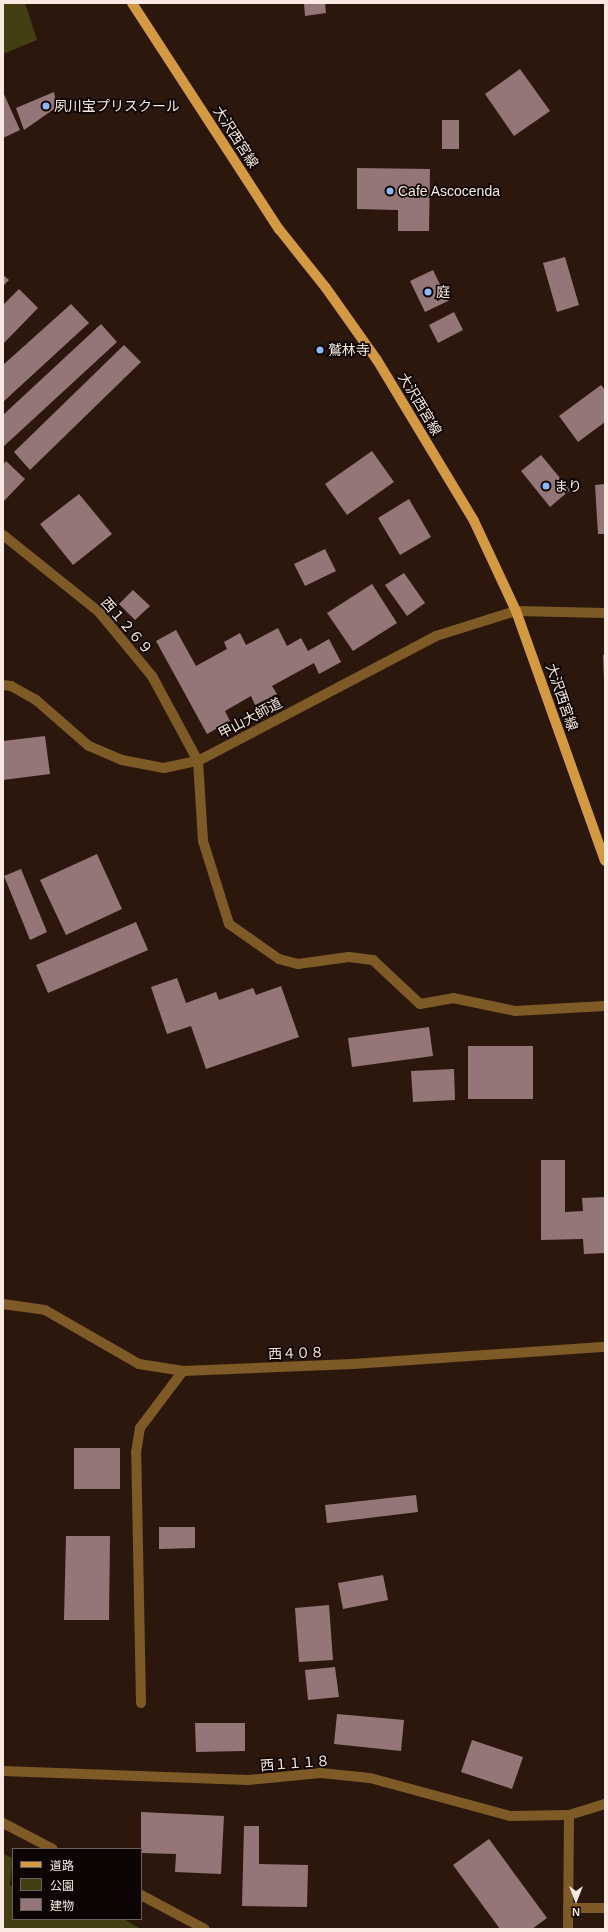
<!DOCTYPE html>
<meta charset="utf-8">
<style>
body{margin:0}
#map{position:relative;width:608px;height:1932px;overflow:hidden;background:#2c170d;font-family:Helvetica,"Noto Sans JP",sans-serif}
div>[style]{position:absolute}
.green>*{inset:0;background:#433f12}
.building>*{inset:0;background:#957678}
.minor>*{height:10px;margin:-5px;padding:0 5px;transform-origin:5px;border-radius:5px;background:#7d5a26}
.tertiary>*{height:10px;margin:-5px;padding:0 5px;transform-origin:5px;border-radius:5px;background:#7d5a26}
.primary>*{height:10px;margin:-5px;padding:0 5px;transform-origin:5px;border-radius:5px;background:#d49a43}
.dots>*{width:11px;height:11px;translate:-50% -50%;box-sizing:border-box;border:2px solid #0d0503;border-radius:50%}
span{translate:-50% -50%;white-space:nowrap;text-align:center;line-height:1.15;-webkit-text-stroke:3.5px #0d0503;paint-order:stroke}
.poi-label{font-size:14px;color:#f9e9e2}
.left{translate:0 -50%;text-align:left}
.street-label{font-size:14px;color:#f9e9e2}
.frame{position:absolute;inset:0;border:4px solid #f9e9e2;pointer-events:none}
.legend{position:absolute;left:12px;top:1848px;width:130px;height:72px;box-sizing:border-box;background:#0d0503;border:1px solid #6b605c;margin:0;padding:5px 7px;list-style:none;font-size:12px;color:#f9e9e2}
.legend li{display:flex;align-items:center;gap:8px;height:20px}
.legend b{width:20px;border:1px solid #6b605c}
.north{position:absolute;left:556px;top:1880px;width:40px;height:40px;-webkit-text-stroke:3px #0d0503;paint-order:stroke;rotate:180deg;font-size:11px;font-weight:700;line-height:16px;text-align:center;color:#f9e9e2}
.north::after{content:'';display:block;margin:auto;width:14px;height:18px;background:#f9e9e2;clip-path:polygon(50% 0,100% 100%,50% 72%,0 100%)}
</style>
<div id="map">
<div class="green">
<div style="clip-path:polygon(3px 3px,25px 3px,37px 40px,3px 54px)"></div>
<div style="clip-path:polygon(3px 1854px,13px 1858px,10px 1885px,13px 1886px,13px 1919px,124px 1919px,141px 1929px,3px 1929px)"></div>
</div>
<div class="building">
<div style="clip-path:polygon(304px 3px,325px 3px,326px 13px,305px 16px)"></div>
<div style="clip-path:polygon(520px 69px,550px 111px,514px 136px,485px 94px)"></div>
<div style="clip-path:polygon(3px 92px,20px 130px,3px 138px)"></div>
<div style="clip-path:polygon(54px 92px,57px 107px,24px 130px,16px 108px)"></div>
<div style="clip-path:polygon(442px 120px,459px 120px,459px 149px,442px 149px)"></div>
<div style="clip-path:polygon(357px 168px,430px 169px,429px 231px,398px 231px,398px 210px,357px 209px)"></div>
<div style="clip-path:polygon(565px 257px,579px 305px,557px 312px,543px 263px)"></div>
<div style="clip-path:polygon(433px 270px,448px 301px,425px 312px,410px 281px)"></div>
<div style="clip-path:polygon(3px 275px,9px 280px,3px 286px)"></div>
<div style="clip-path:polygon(19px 289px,38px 308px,3px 344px,3px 305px)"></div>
<div style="clip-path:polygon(71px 304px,89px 323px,3px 402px,3px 365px)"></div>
<div style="clip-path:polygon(454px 312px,463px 330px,438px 343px,429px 325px)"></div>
<div style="clip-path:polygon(101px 324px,117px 342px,3px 447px,3px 415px)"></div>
<div style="clip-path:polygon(124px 345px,141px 362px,30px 470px,14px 452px)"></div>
<div style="clip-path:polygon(601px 385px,605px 390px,605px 422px,578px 442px,559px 416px)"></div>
<div style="clip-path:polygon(372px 451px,394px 482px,347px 515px,325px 484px)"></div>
<div style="clip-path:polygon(541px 455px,570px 490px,550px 507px,521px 471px)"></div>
<div style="clip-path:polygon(6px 461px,25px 479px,3px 502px,3px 465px)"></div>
<div style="clip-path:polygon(605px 484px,605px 534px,598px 534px,595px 485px)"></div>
<div style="clip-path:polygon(79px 494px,112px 534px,73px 565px,40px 524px)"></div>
<div style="clip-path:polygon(409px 499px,431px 537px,400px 555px,378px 518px)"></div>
<div style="clip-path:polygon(325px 549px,336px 571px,305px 586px,294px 564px)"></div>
<div style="clip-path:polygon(404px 573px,425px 603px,407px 616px,385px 585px)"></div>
<div style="clip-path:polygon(372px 584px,397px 623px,353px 651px,327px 613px)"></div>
<div style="clip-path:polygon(133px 590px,150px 606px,135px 620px,119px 604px)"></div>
<div style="clip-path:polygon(278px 628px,287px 646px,301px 638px,308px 651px,329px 639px,341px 662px,319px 674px,314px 663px,272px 686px,277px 694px,255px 705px,251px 696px,225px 711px,230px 721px,207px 734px,156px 641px,176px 630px,196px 666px,227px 649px,224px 642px,240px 633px,246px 645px)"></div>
<div style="clip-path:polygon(603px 655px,605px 655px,605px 679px,604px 679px)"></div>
<div style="clip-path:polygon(45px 736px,50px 774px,3px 780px,3px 741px)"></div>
<div style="clip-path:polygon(97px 854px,122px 909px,66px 935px,40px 880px)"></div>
<div style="clip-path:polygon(21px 869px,47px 932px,30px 940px,4px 876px)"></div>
<div style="clip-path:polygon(136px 922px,148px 950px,48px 993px,36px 965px)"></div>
<div style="clip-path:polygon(177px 978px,186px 1003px,216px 992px,219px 1000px,253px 988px,256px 995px,281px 986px,299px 1037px,206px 1069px,191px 1026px,167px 1034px,151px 987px)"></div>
<div style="clip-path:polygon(429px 1027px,433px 1056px,352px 1067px,348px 1038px)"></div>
<div style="clip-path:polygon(468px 1046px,533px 1046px,533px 1099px,468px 1099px)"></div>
<div style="clip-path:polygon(454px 1069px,455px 1100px,413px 1102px,411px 1071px)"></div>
<div style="clip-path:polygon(541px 1160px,565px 1160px,565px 1212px,583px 1211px,582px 1198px,605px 1197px,605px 1253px,584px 1254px,583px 1239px,541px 1240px)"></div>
<div style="clip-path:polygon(74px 1448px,120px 1448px,120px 1489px,74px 1489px)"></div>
<div style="clip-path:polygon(416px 1495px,418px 1512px,327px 1523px,325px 1505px)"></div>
<div style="clip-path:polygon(159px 1527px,195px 1527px,195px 1548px,159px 1549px)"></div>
<div style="clip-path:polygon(66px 1536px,110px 1536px,109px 1620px,64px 1620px)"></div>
<div style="clip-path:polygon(383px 1575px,388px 1600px,343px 1609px,338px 1583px)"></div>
<div style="clip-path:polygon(329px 1605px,333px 1660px,299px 1662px,295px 1608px)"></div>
<div style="clip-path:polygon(335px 1667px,339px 1697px,308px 1700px,305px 1670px)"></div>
<div style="clip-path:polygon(337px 1714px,404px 1720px,401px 1751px,334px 1744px)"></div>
<div style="clip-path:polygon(195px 1723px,245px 1723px,245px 1751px,196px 1752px)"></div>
<div style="clip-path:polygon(472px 1740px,523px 1757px,512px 1789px,461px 1772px)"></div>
<div style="clip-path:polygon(141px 1812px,224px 1816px,221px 1874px,175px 1872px,176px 1854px,141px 1853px)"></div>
<div style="clip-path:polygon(244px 1826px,259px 1826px,259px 1864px,308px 1865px,307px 1907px,242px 1906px)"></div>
<div style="clip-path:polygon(489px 1839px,547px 1918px,532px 1929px,500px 1929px,453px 1865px)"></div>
</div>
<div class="minor">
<div style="left:3px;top:535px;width:123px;rotate:38.7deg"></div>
<div style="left:99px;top:612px;width:83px;rotate:50.4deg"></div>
<div style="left:152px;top:676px;width:97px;rotate:61.6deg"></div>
<div style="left:198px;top:761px;width:80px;rotate:86.4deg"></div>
<div style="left:203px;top:841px;width:87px;rotate:72.6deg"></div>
<div style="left:229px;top:924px;width:61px;rotate:35deg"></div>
<div style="left:279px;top:959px;width:20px;rotate:15deg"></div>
<div style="left:298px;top:964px;width:51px;rotate:-7.8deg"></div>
<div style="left:349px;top:957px;width:24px;rotate:7deg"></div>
<div style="left:373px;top:960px;width:64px;rotate:43.1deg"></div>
<div style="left:420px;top:1004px;width:34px;rotate:-10deg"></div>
<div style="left:453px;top:998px;width:63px;rotate:11.8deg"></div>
<div style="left:515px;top:1011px;width:90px;rotate:-3.2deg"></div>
<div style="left:3px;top:1304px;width:42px;rotate:8.1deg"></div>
<div style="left:45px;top:1310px;width:108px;rotate:29.9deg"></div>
<div style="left:139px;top:1364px;width:45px;rotate:9deg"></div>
<div style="left:183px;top:1371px;width:170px;rotate:-2.4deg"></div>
<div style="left:353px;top:1364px;width:253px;rotate:-3.9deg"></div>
<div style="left:141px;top:1703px;width:250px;rotate:-91.1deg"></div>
<div style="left:136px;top:1453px;width:25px;rotate:-81deg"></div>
<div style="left:140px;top:1428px;width:71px;rotate:-53deg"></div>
<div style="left:3px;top:1771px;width:245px;rotate:2.1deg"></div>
<div style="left:248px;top:1780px;width:73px;rotate:-5.5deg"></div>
<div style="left:321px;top:1773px;width:49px;rotate:5.8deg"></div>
<div style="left:370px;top:1778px;width:145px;rotate:15.2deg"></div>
<div style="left:510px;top:1816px;width:59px;rotate:-1deg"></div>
<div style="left:569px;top:1815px;width:38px;rotate:-17deg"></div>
<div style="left:3px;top:1823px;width:56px;rotate:27.5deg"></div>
<div style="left:141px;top:1895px;width:72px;rotate:28deg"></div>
<div style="left:568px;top:1908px;width:37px"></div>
<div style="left:568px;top:1929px;width:114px;rotate:-89.5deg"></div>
</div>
<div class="tertiary">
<div style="left:3px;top:685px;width:8px;rotate:7deg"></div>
<div style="left:11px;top:686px;width:29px;rotate:29deg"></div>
<div style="left:36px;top:700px;width:70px;rotate:41deg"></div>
<div style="left:89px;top:746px;width:36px;rotate:23deg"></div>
<div style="left:122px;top:760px;width:43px;rotate:10.8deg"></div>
<div style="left:164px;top:768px;width:35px;rotate:-12deg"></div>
<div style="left:198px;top:761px;width:269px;rotate:-27.7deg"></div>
<div style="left:436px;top:636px;width:84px;rotate:-17.4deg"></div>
<div style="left:516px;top:611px;width:89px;rotate:1.3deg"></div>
</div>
<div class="primary">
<div style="left:132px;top:3px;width:270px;rotate:57deg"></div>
<div style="left:279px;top:229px;width:75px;rotate:51.5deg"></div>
<div style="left:326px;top:288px;width:88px;rotate:54.7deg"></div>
<div style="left:377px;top:360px;width:188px;rotate:58.9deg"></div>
<div style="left:474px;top:521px;width:99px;rotate:65deg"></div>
<div style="left:516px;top:611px;width:265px;rotate:70.4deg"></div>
</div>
<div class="dots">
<div style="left:46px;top:106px;background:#8bb9fc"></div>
<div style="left:390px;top:191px;background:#8bb9fc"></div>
<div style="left:428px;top:292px;background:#8bb9fc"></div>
<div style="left:320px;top:350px;background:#8bb9fc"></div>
<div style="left:546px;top:486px;background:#8bb9fc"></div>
</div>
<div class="poi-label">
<span class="left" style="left:54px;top:106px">夙川宝プリスクール</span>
<span class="left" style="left:398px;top:191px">Cafe Ascocenda</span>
<span class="left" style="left:436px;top:292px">庭</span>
<span class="left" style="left:328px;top:350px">鷲林寺</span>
<span class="left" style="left:554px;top:486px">まり</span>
</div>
<div class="street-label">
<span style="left:236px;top:137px;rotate:57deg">大沢西宮線</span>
<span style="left:420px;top:404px;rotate:59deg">大沢西宮線</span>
<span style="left:127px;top:626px;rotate:49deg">西１２６９</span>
<span style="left:562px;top:697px;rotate:71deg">大沢西宮線</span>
<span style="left:250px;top:718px;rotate:-28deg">甲山大師道</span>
<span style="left:296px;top:1353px;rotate:-2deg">西４０８</span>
<span style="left:295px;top:1763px;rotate:-4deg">西１１１８</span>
</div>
<div class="frame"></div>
<ul class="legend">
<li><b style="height:5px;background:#d49a43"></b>道路</li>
<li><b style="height:11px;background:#433f12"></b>公園</li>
<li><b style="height:11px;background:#957678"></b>建物</li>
</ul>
<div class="north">N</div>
</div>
